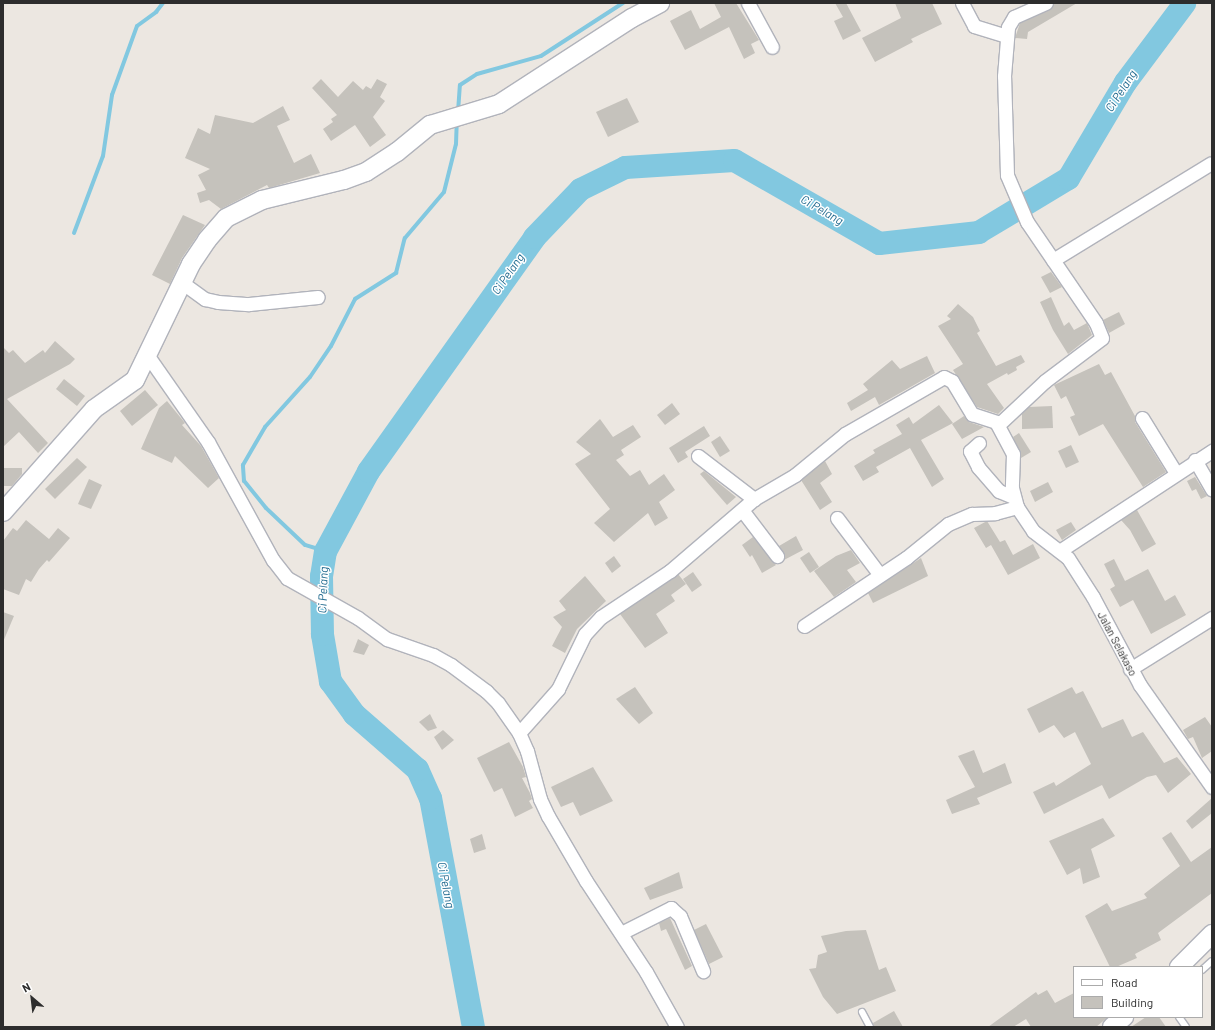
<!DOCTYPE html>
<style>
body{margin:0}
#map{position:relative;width:1215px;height:1030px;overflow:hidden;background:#ece7e1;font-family:Barlow,sans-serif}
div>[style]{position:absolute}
.stream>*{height:4px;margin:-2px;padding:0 2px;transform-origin:2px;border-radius:2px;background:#82c8e0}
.river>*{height:23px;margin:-11.5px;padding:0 11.5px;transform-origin:11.5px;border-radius:11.5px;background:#82c8e0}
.building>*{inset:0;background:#c5c2bc}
.roads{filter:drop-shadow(1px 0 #b1b3bb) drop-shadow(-1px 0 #b1b3bb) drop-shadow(0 1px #b1b3bb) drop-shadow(0 -1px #b1b3bb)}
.lane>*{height:6px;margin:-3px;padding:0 3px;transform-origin:3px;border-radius:3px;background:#fff}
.street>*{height:13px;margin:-6.5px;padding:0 6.5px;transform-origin:6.5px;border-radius:6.5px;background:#fff}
.secondary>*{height:18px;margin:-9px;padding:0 9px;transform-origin:9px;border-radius:9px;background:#fff}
span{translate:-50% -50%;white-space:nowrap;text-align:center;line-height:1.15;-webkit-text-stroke:3px #fff;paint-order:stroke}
.street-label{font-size:11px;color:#2d2d2d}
.water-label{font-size:12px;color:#1f698e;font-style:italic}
.frame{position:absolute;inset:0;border:4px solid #2d2d2d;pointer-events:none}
.legend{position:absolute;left:1073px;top:966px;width:130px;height:52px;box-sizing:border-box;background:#fff;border:1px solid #ababab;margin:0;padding:5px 7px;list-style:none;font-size:12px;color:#2d2d2d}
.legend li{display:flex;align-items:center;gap:8px;height:20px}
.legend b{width:20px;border:1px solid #ababab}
.north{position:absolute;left:12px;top:978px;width:40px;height:40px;-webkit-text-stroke:3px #fff;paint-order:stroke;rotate:332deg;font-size:11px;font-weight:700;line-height:16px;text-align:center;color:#2d2d2d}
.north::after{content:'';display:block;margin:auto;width:14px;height:18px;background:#2d2d2d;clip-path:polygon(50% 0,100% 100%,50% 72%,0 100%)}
</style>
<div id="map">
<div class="stream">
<div style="left:458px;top:112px;width:27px;rotate:-86deg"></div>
<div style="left:460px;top:85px;width:20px;rotate:-33deg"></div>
<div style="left:477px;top:74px;width:66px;rotate:-15.7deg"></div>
<div style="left:541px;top:56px;width:98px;rotate:-32.9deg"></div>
<div style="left:74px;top:233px;width:82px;rotate:-69.4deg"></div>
<div style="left:103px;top:156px;width:62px;rotate:-81.6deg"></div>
<div style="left:112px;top:95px;width:73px;rotate:-70.1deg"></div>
<div style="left:137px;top:26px;width:24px;rotate:-36deg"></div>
<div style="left:156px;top:12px;width:11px;rotate:-52deg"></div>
<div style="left:325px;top:551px;width:21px;rotate:-163deg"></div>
<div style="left:305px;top:545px;width:54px;rotate:-136.5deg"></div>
<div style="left:266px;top:508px;width:35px;rotate:-129deg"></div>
<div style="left:244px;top:481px;width:16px;rotate:-94deg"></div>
<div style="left:243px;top:465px;width:44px;rotate:-59.9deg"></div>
<div style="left:265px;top:427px;width:67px;rotate:-48deg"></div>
<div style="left:310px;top:377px;width:37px;rotate:-56deg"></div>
<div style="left:331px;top:346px;width:53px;rotate:-62.9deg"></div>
<div style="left:355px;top:299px;width:49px;rotate:-32.4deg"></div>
<div style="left:396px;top:273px;width:36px;rotate:-76deg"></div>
<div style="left:405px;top:238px;width:60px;rotate:-49.7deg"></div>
<div style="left:444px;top:192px;width:49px;rotate:-76deg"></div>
<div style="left:456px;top:144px;width:23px;rotate:-88deg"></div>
</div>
<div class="river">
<div style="left:473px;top:1027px;width:233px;rotate:-100.6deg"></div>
<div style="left:430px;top:798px;width:32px;rotate:-114deg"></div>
<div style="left:417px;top:769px;width:84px;rotate:-138.9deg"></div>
<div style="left:354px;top:714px;width:41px;rotate:-126deg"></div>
<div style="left:330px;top:681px;width:48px;rotate:-99.7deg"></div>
<div style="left:322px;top:634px;width:58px;rotate:-91deg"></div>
<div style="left:321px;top:576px;width:25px;rotate:-81deg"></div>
<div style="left:325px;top:551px;width:91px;rotate:-61.7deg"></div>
<div style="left:368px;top:471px;width:287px;rotate:-54.6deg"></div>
<div style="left:534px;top:237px;width:66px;rotate:-46.2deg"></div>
<div style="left:580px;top:189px;width:50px;rotate:-26.1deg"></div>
<div style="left:625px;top:167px;width:109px;rotate:-3.7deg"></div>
<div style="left:734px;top:160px;width:167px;rotate:29.8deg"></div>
<div style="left:879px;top:243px;width:100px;rotate:-6.3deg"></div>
<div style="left:978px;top:232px;width:105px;rotate:-31deg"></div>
<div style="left:1068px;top:178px;width:112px;rotate:-59.3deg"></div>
<div style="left:1125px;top:82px;width:99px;rotate:-53.2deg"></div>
</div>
<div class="building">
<div style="clip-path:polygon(714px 3px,736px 3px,759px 40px,751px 44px,755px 53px,744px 59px,729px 27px,685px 50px,670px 21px,691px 10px,700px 29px,721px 17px)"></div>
<div style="clip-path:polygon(835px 3px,846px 3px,861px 31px,843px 40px,834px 21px,843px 17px)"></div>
<div style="clip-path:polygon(895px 3px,932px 3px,942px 24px,911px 39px,913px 42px,875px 62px,862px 38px,901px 18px)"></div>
<div style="clip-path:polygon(1054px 3px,1077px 3px,1028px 32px,1027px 39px,1015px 38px,1020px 23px,1049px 10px)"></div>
<div style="clip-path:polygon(321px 79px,338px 97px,353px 81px,363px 90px,366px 86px,371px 89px,377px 79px,387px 84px,380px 97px,385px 101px,373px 117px,386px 135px,370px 147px,355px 125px,331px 141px,323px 129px,333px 122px,331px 119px,337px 115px,312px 88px)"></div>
<div style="clip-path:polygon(627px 98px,639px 122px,608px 137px,596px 112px)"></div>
<div style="clip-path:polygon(283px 106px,290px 120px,277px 126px,294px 163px,311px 154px,320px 173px,269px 188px,267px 185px,221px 209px,209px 200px,200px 203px,197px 193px,206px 190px,198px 175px,210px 169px,185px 158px,198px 128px,210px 134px,215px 115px,253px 123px)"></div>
<div style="clip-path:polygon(183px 215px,205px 225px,182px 258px,170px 284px,152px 275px)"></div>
<div style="clip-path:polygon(1051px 272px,1062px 287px,1050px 293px,1041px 277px)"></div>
<div style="clip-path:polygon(1051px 297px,1064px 326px,1069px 322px,1074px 330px,1087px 323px,1092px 335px,1068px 354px,1053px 330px,1040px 302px)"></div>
<div style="clip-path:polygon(958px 304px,973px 317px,980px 331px,977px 333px,996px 366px,1021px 355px,1025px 362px,1016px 367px,1017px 370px,1008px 375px,1007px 373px,987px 384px,1004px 408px,998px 414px,977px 407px,953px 370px,963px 364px,938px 326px,951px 319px,947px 316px)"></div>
<div style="clip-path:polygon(1119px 312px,1125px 324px,1109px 333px,1103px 320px)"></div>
<div style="clip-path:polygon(55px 341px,75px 359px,70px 364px,7px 399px,48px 443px,38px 453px,19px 432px,3px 447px,3px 347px,9px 353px,13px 350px,25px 363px,43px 350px,45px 353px)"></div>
<div style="clip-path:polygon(927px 356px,935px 373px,879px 405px,875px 397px,851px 411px,847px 403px,868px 390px,863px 384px,892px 360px,900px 369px)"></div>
<div style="clip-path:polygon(1099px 364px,1105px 375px,1111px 372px,1135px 416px,1135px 422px,1166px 472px,1143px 487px,1103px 424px,1079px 436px,1070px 417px,1075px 415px,1066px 396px,1061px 399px,1054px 385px)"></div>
<div style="clip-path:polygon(64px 379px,85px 396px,77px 406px,56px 389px)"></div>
<div style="clip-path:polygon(145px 390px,158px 405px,132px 426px,120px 411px)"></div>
<div style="clip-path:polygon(167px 401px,185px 423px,182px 425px,201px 446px,219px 478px,208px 488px,175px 456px,172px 463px,141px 449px,159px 408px)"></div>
<div style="clip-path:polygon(672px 403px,680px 414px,665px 425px,657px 415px)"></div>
<div style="clip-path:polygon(939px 405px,953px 423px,921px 440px,944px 479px,932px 487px,910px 448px,876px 467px,879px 472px,863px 481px,854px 466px,875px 453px,873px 450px,902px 434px,896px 425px,909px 417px,913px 424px)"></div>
<div style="clip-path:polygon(1052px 406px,1053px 428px,1022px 429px,1022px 414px,1029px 407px)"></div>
<div style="clip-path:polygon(964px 416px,969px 422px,984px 427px,962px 439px,952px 424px)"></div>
<div style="clip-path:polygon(600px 419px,613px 437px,633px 425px,641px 437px,621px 450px,624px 455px,616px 460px,630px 476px,640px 470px,649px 485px,664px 474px,675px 490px,659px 502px,668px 518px,655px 526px,648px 513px,614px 542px,594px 523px,610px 509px,575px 464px,591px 454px,576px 442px)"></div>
<div style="clip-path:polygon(704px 426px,710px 436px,685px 452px,688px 457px,678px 463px,669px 448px)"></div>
<div style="clip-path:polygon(1019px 433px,1031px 452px,1021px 458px,1013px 437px)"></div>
<div style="clip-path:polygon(720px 436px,730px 451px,720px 457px,711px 442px)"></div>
<div style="clip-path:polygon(1071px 445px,1079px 462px,1066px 468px,1058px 451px)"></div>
<div style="clip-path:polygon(77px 458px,87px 467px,55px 499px,45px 489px)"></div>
<div style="clip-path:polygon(825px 461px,832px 474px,820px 483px,832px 502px,820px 510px,801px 480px)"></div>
<div style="clip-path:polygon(3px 468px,22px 468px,22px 474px,12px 486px,3px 486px)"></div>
<div style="clip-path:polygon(704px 471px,736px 497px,727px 505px,700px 474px)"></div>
<div style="clip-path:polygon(1195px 477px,1207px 496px,1201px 499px,1196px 489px,1192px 491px,1187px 481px)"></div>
<div style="clip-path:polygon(89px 479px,102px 485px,91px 509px,78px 504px)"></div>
<div style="clip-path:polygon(1048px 482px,1053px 492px,1035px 502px,1030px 491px)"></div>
<div style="clip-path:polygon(1137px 510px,1156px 544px,1142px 552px,1130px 530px,1121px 520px)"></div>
<div style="clip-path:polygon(26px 520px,49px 539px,58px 528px,70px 538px,49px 562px,47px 560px,39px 569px,31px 582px,26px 579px,19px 595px,3px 589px,3px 541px,13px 528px,17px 531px)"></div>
<div style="clip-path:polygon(987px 521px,1000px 542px,1005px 540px,1013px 555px,1033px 544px,1040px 558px,1008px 575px,991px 545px,986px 548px,974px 528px)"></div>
<div style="clip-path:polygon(1071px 522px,1076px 530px,1062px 540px,1056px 530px)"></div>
<div style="clip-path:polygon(796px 536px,803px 550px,784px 560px,785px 555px,779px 546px)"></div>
<div style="clip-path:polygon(753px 537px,776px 565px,762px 573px,752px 555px,750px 557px,742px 545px)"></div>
<div style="clip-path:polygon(851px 550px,860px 563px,847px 570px,856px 582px,834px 597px,814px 571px,836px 556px)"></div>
<div style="clip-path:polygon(809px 552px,819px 567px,810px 573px,800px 558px)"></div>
<div style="clip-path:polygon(614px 556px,621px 566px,612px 573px,605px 563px)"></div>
<div style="clip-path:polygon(921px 558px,928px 576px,873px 603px,868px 593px)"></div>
<div style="clip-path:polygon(1114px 559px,1125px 581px,1148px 569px,1165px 601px,1175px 595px,1186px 615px,1151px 634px,1133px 600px,1120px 607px,1110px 589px,1115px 586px,1104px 564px)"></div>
<div style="clip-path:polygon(693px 572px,702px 585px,692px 592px,683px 579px)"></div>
<div style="clip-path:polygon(678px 574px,686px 584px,671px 595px,675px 601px,656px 614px,668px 633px,645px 648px,620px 614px)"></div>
<div style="clip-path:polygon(585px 576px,606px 601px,577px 629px,565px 653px,552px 646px,562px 627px,553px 617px,566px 610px,559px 601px)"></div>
<div style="clip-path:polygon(3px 612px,14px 616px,3px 642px)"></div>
<div style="clip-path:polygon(358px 639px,369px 645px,364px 655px,353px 652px)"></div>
<div style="clip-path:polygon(635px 687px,653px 713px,639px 724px,616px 699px)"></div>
<div style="clip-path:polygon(1072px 687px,1076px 694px,1083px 691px,1102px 728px,1123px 719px,1132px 737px,1143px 732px,1164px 763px,1177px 757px,1191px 774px,1168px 793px,1156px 775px,1147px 777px,1109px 799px,1102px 785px,1044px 814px,1033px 792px,1054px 782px,1056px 786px,1091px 764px,1075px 732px,1064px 738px,1054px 725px,1039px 733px,1027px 709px)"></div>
<div style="clip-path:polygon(430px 714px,437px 728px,428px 731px,419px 722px)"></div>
<div style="clip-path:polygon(1205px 717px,1212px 727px,1212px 751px,1202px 758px,1193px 737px,1188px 739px,1183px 730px)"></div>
<div style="clip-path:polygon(443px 730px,454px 740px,442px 750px,434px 737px)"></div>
<div style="clip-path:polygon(509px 742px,523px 767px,526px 777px,522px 778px,530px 793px,532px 799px,529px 801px,533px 808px,515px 817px,502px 788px,494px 792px,477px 758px)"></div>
<div style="clip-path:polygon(974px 750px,983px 773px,1005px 763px,1012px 783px,977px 798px,980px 804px,952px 814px,946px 800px,975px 787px,958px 756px)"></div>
<div style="clip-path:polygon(593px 767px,613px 801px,580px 816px,573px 802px,561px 807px,551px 787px)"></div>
<div style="clip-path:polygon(1212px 798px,1212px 813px,1192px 829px,1186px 821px)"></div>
<div style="clip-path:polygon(1103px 818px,1115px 836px,1091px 849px,1100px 877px,1083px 884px,1080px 868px,1067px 875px,1049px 841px)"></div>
<div style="clip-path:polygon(1171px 832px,1191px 862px,1212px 847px,1212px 893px,1158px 933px,1161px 940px,1135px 954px,1137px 958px,1116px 967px,1110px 967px,1085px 916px,1107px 903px,1112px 911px,1147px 898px,1144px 894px,1180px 866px,1162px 838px)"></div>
<div style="clip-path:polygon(482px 834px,486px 849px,474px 853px,470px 839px)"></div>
<div style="clip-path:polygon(679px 872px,683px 888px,650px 900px,644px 888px)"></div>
<div style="clip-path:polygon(670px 918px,692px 966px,685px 970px,666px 929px,661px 931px,659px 923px)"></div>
<div style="clip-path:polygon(706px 924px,723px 957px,709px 964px,694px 930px)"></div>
<div style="clip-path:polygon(866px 930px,879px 970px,886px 967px,896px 991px,837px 1014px,823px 997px,809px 969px,816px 968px,818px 955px,827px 952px,821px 936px,846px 931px)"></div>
<div style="clip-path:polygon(1047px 990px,1055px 1003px,1074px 993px,1074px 1017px,1108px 1017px,1096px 1027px,1031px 1027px,1026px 1019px,1013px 1027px,988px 1027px,1036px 992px,1038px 995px)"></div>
<div style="clip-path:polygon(894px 1011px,903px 1027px,874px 1027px,873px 1023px)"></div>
<div style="clip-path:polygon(1146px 1017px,1159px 1017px,1166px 1027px,1131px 1027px)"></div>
</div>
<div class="roads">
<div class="lane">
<div style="left:1202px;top:970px;width:13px;rotate:-42deg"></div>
<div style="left:862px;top:1012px;width:17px;rotate:62deg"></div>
<div style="left:1179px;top:1017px;width:12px;rotate:55deg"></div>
</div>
<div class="street">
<div style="left:748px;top:3px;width:50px;rotate:61.4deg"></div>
<div style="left:962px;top:3px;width:26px;rotate:62deg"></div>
<div style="left:974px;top:26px;width:34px;rotate:17deg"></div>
<div style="left:1053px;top:260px;width:185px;rotate:-31.5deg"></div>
<div style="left:184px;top:284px;width:26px;rotate:36deg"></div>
<div style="left:205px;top:299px;width:13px;rotate:13deg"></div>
<div style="left:218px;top:302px;width:31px;rotate:4deg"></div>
<div style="left:249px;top:304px;width:69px;rotate:-5.8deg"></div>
<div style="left:148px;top:356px;width:105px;rotate:55.1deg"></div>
<div style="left:208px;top:442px;width:135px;rotate:61.2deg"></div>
<div style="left:273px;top:560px;width:23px;rotate:52deg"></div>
<div style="left:287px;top:578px;width:81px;rotate:29.4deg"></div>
<div style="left:358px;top:618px;width:36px;rotate:36deg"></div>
<div style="left:387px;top:639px;width:49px;rotate:19.2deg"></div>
<div style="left:433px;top:655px;width:21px;rotate:29deg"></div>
<div style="left:451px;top:665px;width:44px;rotate:36.6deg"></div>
<div style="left:486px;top:691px;width:17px;rotate:45deg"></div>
<div style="left:498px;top:703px;width:37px;rotate:55deg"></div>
<div style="left:519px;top:733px;width:20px;rotate:66deg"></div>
<div style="left:527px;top:751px;width:50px;rotate:74.8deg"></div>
<div style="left:540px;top:799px;width:19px;rotate:65deg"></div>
<div style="left:548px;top:816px;width:75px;rotate:59.7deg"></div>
<div style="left:586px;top:881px;width:109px;rotate:56.6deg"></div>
<div style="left:646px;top:972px;width:63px;rotate:60.6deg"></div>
<div style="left:1142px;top:418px;width:65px;rotate:58.3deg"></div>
<div style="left:998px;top:425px;width:64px;rotate:-43.1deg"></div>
<div style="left:1045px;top:381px;width:71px;rotate:-37deg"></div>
<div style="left:1102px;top:338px;width:16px;rotate:-112deg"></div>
<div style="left:1096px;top:323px;width:122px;rotate:-124.3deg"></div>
<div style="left:1027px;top:222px;width:51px;rotate:-113.1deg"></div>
<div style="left:1007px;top:175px;width:99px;rotate:-91.7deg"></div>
<div style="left:1004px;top:76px;width:49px;rotate:-85.3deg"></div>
<div style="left:1008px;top:27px;width:12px;rotate:-59deg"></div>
<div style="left:1014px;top:17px;width:35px;rotate:-24deg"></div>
<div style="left:979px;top:443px;width:12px;rotate:138deg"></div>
<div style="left:970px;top:451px;width:18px;rotate:63deg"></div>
<div style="left:978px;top:467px;width:32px;rotate:49deg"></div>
<div style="left:999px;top:491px;width:15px;rotate:23deg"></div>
<div style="left:698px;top:456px;width:71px;rotate:37.5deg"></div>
<div style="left:1195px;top:460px;width:34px;rotate:60deg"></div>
<div style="left:742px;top:510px;width:58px;rotate:52.7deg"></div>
<div style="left:837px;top:518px;width:71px;rotate:53deg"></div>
<div style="left:1061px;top:550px;width:181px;rotate:-33.3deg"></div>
<div style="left:804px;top:626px;width:123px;rotate:-33.7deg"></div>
<div style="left:906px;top:558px;width:54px;rotate:-39deg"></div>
<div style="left:948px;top:524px;width:26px;rotate:-23deg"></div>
<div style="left:972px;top:514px;width:23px;rotate:-2deg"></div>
<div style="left:995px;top:513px;width:23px;rotate:-15deg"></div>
<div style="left:1130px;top:669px;width:97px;rotate:-31.9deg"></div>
<div style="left:519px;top:733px;width:59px;rotate:-48.4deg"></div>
<div style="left:558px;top:689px;width:61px;rotate:-63.9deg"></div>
<div style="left:585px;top:634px;width:23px;rotate:-47deg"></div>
<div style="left:601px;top:617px;width:83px;rotate:-33.7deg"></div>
<div style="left:670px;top:571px;width:111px;rotate:-40.6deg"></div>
<div style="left:754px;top:499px;width:48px;rotate:-30.3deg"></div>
<div style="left:795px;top:475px;width:65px;rotate:-39.4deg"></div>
<div style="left:845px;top:434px;width:114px;rotate:-29.9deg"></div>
<div style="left:944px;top:377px;width:9px;rotate:27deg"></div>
<div style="left:952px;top:381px;width:39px;rotate:59deg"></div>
<div style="left:972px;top:414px;width:25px;rotate:18deg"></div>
<div style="left:996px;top:422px;width:36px;rotate:62deg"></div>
<div style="left:1013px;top:454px;width:34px;rotate:92deg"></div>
<div style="left:1012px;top:488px;width:20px;rotate:75deg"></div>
<div style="left:1017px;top:507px;width:29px;rotate:56deg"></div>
<div style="left:1033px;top:531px;width:44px;rotate:37.6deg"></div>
<div style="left:1068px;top:558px;width:46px;rotate:57.3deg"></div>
<div style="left:1093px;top:597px;width:100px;rotate:61.9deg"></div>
<div style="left:1140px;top:685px;width:125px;rotate:54.8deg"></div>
<div style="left:621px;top:933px;width:56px;rotate:-26.6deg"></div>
<div style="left:671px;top:908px;width:12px;rotate:42deg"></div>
<div style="left:680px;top:916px;width:60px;rotate:67.3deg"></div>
</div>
<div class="secondary">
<div style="left:3px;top:512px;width:137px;rotate:-48.5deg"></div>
<div style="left:94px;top:409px;width:50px;rotate:-35.3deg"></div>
<div style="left:135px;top:380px;width:129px;rotate:-64.2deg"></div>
<div style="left:191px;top:264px;width:29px;rotate:-56deg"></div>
<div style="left:207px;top:240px;width:29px;rotate:-49deg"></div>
<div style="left:226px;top:218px;width:40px;rotate:-26.6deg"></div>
<div style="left:262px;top:200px;width:84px;rotate:-13.7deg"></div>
<div style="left:344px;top:180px;width:23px;rotate:-20deg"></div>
<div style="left:366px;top:172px;width:37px;rotate:-33deg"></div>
<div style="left:397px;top:152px;width:43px;rotate:-39.3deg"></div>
<div style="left:430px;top:125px;width:72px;rotate:-16.9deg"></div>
<div style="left:499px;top:104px;width:158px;rotate:-32.9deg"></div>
<div style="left:632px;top:18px;width:32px;rotate:-28deg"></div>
<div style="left:1179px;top:967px;width:47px;rotate:-45deg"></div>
<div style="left:1112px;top:1027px;width:16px;rotate:-40deg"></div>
</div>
</div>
<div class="street-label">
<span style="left:1117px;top:644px;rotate:62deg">Jalan Selakaso</span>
</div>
<div class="water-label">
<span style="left:1121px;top:91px;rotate:-57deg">Ci Pelang</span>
<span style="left:822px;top:210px;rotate:30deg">Ci Pelang</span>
<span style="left:508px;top:274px;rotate:-55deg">Ci Pelang</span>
<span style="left:323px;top:590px;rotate:-88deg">Ci Pelang</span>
<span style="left:446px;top:885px;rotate:79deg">Ci Pelang</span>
</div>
<div class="frame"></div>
<ul class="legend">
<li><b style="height:5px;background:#fff"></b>Road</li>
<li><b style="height:11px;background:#c5c2bc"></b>Building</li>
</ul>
<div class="north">N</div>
</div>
